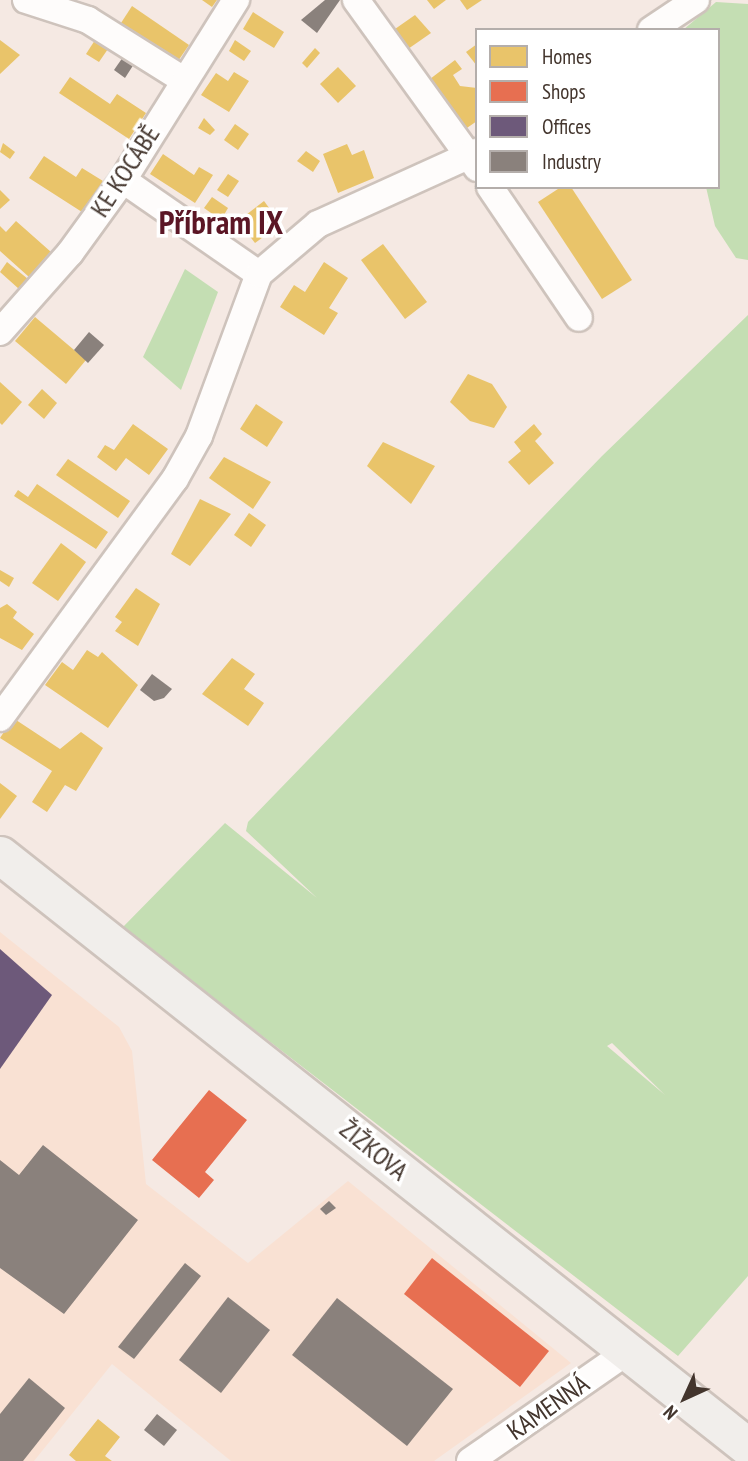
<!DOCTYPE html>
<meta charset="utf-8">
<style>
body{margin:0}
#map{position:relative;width:748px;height:1461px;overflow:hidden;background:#f5e9e3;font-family:"PT Sans Narrow",sans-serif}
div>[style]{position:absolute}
.built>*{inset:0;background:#f9e1d3}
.green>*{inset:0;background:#c4deb3}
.homes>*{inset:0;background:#e9c46a}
.shops>*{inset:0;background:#e76f51}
.offices>*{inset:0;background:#6d597a}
.industry>*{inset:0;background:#8a817c}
.roads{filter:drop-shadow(2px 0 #cec3bc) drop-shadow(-2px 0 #cec3bc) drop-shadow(0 2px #cec3bc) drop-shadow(0 -2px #cec3bc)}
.street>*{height:26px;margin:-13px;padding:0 13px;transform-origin:13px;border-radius:13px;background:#fefcfb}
.secondary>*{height:37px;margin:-18.5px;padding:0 18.5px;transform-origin:18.5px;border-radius:18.5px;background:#f1eeeb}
span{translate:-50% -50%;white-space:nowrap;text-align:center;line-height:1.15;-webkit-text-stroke:7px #fff;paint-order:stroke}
.street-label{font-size:26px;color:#43352d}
.district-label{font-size:33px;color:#5b1625;font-weight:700}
.legend{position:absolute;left:475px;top:28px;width:245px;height:161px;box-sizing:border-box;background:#fff;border:2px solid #b4aeab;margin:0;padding:9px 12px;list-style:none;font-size:21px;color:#43352d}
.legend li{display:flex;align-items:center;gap:14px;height:35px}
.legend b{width:35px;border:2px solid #b4aeab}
.north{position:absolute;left:650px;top:1363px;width:70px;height:70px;-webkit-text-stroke:5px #fff;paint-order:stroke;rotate:225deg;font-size:19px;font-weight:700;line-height:28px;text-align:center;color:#43352d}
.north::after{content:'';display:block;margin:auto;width:24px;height:32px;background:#43352d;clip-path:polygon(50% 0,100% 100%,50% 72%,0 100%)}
</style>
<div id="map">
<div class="built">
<div style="clip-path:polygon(0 932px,119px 1027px,132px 1051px,146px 1184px,248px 1263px,348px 1181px,571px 1363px,434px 1461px,231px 1461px,112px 1364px,34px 1461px,0 1461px)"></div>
</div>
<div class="green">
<div style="clip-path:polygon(716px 2px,748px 4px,748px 260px,736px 258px,715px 226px,706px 187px,718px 187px,718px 30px,683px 30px)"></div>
<div style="clip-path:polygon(185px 269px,218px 292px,181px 390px,143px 357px)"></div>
<div style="clip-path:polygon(evenodd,748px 315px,748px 1276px,678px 1356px,122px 928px,225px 823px,317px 898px,246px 831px,248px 822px,602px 456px,748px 315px,612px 1043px,665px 1095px,607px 1046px,612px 1043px)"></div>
</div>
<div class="homes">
<div style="clip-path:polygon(202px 0,217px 0,212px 7px)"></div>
<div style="clip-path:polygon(427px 0,446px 0,434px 9px)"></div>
<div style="clip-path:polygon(460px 0,482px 0,467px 10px)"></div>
<div style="clip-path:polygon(132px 6px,189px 45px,178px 61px,121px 23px)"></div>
<div style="clip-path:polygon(253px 12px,284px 32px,274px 48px,243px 29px)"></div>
<div style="clip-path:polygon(415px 15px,431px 33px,408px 49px,395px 29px)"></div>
<div style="clip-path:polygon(97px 37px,110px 46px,99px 62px,86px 54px)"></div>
<div style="clip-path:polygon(0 40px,20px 55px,0 74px)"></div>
<div style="clip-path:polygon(235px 40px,251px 51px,244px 61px,229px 51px)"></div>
<div style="clip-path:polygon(477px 44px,477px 66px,466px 52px)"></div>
<div style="clip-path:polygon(315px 48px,320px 53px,307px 68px,302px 63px)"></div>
<div style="clip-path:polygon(455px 60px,462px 69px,453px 75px,460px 86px,477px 88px,477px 121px,464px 130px,430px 79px)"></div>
<div style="clip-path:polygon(338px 67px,356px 86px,338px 103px,320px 84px)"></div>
<div style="clip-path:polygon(234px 72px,249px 81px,229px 112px,201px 95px,216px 73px,228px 81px)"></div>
<div style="clip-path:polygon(70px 77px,110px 104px,117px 94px,146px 113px,129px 139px,59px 93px)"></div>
<div style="clip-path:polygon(204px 118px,215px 130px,210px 135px,198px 128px)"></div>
<div style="clip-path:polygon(235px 124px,249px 134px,238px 150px,224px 140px)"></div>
<div style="clip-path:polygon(3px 143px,15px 152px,10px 159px,0 152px)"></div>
<div style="clip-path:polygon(347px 144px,352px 155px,364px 150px,374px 178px,338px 193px,323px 154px)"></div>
<div style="clip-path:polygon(306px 151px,320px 161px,313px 172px,297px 161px)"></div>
<div style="clip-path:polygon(163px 154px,194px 175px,199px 167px,213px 175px,195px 203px,150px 174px)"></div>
<div style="clip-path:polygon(44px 156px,76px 177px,82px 168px,103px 181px,82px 212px,29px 178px)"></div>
<div style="clip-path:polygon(228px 174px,239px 181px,228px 197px,217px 190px)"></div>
<div style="clip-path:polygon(561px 187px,571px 187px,632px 280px,602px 299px,538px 202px)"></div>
<div style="clip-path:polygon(0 190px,10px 200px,0 209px)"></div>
<div style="clip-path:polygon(212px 197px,228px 208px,221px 220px,204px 208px)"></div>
<div style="clip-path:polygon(264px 201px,281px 224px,255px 243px,238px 221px)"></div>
<div style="clip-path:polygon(16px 221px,51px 252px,29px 277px,0 251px,0 226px,6px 232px)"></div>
<div style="clip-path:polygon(383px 244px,427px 302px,405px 319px,361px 260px)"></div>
<div style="clip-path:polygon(7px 262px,28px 279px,19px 289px,0 272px)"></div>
<div style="clip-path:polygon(324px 262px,348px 278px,329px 308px,338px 313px,324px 335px,280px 307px,294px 285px,305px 292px)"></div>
<div style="clip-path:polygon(35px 317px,86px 360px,66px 384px,15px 341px)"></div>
<div style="clip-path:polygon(468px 374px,492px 384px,507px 407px,494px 428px,470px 421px,450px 402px)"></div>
<div style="clip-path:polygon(0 382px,22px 402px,2px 425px,0 423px)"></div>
<div style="clip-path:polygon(42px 389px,57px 403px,44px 419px,28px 405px)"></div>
<div style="clip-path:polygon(256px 404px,283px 422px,267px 447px,240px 429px)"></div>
<div style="clip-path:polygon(133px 424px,168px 449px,149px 475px,126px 458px,116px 471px,97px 457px,105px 445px,114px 450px)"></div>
<div style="clip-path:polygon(534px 424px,542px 434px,535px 441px,554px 463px,529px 485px,508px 462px,521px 451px,514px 442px)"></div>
<div style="clip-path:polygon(383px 442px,435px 466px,411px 504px,367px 466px)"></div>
<div style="clip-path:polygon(224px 457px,271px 482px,253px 509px,209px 478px)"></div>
<div style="clip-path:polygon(68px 459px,130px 501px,118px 518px,56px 475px)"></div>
<div style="clip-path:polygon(37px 484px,108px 532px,96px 549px,14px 496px,18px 490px,28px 497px)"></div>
<div style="clip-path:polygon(200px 499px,231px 514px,190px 566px,171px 554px)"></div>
<div style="clip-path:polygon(249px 513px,266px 525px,251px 547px,234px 535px)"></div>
<div style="clip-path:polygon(61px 543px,86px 562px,58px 601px,32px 583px)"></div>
<div style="clip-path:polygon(0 570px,14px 578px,9px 587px,0 581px)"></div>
<div style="clip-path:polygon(136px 588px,160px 604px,138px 646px,115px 631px,122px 622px,115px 617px)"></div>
<div style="clip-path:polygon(7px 604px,17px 612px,13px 618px,34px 634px,22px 650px,0 638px,0 608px)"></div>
<div style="clip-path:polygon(87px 650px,98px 657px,102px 652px,138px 685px,108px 728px,45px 685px,62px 662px,73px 670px)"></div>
<div style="clip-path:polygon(232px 658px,255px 674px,244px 689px,264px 703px,248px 726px,202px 694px)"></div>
<div style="clip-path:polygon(13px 718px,60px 749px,81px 732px,103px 748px,76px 791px,65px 785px,47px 812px,32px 802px,52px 771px,0 738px)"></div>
<div style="clip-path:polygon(0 783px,17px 796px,0 819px)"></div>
<div style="clip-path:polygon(98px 1419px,120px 1437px,105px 1456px,112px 1461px,76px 1461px,69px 1455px)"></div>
</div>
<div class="shops">
<div style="clip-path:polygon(209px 1090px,247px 1120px,205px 1172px,214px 1180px,199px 1198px,152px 1160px)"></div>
<div style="clip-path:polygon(432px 1258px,549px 1351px,520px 1387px,404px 1294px)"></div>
</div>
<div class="offices">
<div style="clip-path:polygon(0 949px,52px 995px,0 1069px)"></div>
</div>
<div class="industry">
<div style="clip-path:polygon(325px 0,340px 0,317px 33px,301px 20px)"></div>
<div style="clip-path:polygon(123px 57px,134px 64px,125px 78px,114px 70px)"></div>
<div style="clip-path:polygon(89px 332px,104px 345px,88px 363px,74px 350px)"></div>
<div style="clip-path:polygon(152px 674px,172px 689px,164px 698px,154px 701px,140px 690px)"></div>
<div style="clip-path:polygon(43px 1145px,138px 1220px,64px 1314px,0 1268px,0 1160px,19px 1175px)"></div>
<div style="clip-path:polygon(329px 1201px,336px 1208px,326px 1215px,320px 1209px)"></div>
<div style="clip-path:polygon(185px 1263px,201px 1276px,134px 1359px,118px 1347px)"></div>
<div style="clip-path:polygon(228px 1297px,270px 1330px,221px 1393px,179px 1360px)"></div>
<div style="clip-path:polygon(337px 1298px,453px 1389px,407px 1446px,292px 1355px)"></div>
<div style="clip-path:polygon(29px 1378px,65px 1408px,23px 1461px,0 1461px,0 1414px)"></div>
<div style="clip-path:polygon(157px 1414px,177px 1430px,164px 1446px,144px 1430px)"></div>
</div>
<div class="roads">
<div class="street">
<div style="left:26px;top:0;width:65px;rotate:17.9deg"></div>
<div style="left:88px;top:20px;width:111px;rotate:32.1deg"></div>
<div style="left:356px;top:0;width:207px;rotate:54.2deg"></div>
<div style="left:651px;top:30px;width:54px;rotate:-33.7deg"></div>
<div style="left:123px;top:180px;width:165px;rotate:34.7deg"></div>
<div style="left:490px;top:187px;width:158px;rotate:55.8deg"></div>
<div style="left:0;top:332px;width:106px;rotate:-48.5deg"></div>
<div style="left:70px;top:253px;width:90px;rotate:-54deg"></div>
<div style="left:123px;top:180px;width:213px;rotate:-57.9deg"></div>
<div style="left:0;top:718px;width:296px;rotate:-53.8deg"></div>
<div style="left:175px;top:479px;width:49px;rotate:-60.8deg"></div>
<div style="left:199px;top:436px;width:173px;rotate:-69.7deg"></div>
<div style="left:259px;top:274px;width:77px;rotate:-40.3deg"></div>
<div style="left:318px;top:224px;width:175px;rotate:-24.4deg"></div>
<div style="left:470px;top:1461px;width:191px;rotate:-34.8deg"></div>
</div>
<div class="secondary">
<div style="left:0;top:855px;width:954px;rotate:38.36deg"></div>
</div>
</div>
<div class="street-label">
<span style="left:125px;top:171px;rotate:-57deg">KE KOCÁBĚ</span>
<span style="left:374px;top:1150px;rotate:39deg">ŽIŽKOVA</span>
<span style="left:548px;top:1407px;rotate:-35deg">KAMENNÁ</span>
</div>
<div class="district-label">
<span style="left:221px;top:222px">Příbram IX</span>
</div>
<ul class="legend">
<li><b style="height:19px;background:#e9c46a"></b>Homes</li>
<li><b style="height:19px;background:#e76f51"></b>Shops</li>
<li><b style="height:19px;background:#6d597a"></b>Offices</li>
<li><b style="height:19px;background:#8a817c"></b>Industry</li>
</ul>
<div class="north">N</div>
</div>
